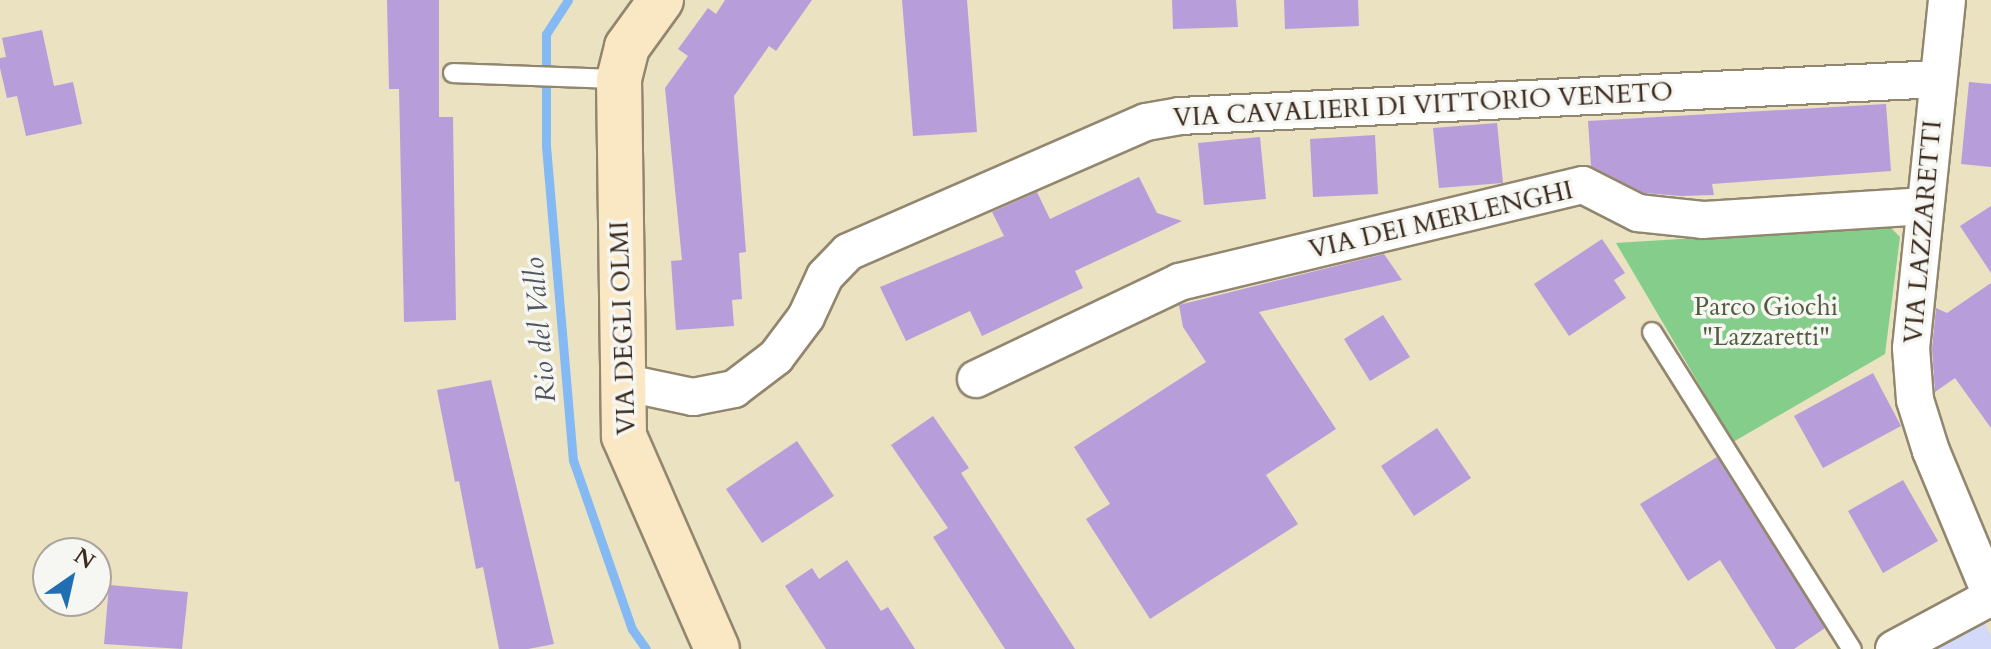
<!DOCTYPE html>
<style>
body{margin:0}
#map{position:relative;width:1991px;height:649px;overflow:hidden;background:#eae2c0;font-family:Cardo,serif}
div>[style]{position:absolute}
.built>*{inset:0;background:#d2d9f9}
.green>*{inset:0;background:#85cd8a}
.stream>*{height:9px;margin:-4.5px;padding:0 4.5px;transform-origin:4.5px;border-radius:4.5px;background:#85b9f3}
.building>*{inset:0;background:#b89ddb}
.roads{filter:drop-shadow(2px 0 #92866f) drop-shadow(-2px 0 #92866f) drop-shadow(0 2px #92866f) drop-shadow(0 -2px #92866f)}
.service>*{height:18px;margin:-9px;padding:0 9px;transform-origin:9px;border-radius:9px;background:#fff}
.minor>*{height:36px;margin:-18px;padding:0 18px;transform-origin:18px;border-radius:18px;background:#fff}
.secondary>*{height:44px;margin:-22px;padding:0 22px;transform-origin:22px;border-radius:22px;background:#fae7c3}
span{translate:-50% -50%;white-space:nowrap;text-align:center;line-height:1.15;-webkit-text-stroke:7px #f6f6f2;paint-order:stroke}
.street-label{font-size:26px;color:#3b2a1e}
.park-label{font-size:26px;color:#515b3e}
.water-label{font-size:28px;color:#51555e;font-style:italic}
.north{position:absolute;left:32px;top:537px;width:80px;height:80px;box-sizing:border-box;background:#f6f6f2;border:2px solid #aba49d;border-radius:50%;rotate:34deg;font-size:22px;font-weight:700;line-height:32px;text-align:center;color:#3b2a1e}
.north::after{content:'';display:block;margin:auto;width:28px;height:36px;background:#1f6fb2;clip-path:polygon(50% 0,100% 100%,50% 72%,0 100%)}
</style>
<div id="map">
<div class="built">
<div style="clip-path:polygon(1982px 618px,1991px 635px,1991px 649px,1919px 649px)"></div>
</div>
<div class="green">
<div style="clip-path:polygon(1889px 226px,1900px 237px,1885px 354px,1733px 442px,1616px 243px)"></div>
</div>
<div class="stream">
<div style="left:568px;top:0;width:40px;rotate:122.9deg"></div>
<div style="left:546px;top:34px;width:112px;rotate:90deg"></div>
<div style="left:546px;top:146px;width:315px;rotate:85.1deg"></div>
<div style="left:573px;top:460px;width:179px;rotate:70.8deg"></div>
<div style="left:632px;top:629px;width:24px;rotate:55deg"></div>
</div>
<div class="building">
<div style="clip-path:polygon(387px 0,439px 0,439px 117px,453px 117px,456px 320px,404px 322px,399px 89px,389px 89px)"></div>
<div style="clip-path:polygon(725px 0,812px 0,776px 51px,769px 46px,734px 96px,746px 252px,739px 253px,742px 299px,732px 300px,734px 326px,676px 330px,671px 261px,682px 260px,665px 88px,688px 56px,678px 49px,708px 8px,716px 14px)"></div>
<div style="clip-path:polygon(902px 0,967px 0,977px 132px,913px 136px)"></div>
<div style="clip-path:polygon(1172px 0,1236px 0,1238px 27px,1173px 29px)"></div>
<div style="clip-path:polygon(1284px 0,1358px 0,1359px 26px,1285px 29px)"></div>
<div style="clip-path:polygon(42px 30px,54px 86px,73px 82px,82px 124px,26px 136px,17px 96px,7px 98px,0 68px,0 58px,6px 57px,2px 38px)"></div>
<div style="clip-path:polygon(1969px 82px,1991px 84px,1991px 167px,1961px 164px)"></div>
<div style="clip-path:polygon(1886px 104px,1891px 171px,1712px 184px,1714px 195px,1681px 196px,1644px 193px,1591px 166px,1588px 121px)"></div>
<div style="clip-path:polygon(1497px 123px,1503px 183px,1439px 188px,1433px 128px)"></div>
<div style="clip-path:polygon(1375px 135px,1378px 194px,1313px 197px,1310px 139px)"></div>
<div style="clip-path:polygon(1260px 137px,1266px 199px,1204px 205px,1198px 143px)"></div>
<div style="clip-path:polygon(1139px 177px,1157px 213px,1182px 221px,1075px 271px,1083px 288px,982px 336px,970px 311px,906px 341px,880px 287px,1004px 236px,992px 212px,1037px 192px,1050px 219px)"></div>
<div style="clip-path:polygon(1991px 206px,1991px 273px,1960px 226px)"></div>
<div style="clip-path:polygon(1602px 239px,1625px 273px,1614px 280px,1626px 298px,1569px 336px,1534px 284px)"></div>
<div style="clip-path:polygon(1384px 254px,1402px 280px,1259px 312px,1336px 429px,1266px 475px,1298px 524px,1150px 619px,1086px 519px,1110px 504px,1074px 447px,1206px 362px,1183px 327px,1179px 305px)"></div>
<div style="clip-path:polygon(1991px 283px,1991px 428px,1955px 378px,1935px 392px,1932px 348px,1936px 308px,1947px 313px)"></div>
<div style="clip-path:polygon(1383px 315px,1410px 357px,1370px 381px,1344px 339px)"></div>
<div style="clip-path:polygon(1873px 373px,1901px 426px,1823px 468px,1794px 416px)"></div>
<div style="clip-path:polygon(491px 380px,554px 644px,528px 649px,499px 649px,483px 567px,476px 569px,459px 481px,455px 482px,437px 390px)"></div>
<div style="clip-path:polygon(933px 416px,969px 468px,961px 473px,1075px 649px,1005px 649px,933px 537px,948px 528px,891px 445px)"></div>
<div style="clip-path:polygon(1437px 428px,1471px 478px,1414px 516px,1381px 466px)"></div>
<div style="clip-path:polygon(797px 441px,834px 496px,762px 543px,726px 489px)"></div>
<div style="clip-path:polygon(1717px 457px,1825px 628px,1794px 649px,1776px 649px,1720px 560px,1688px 581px,1640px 504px)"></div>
<div style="clip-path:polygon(1903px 480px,1938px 541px,1883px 573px,1848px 511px)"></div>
<div style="clip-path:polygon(847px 560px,881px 611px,888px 607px,915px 649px,826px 649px,785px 586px,812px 568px,819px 579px)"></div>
<div style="clip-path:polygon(109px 585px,188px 592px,182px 649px,104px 644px)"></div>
</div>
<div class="roads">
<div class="service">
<div style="left:453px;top:73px;width:166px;rotate:2.1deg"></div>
<div style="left:1652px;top:332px;width:375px;rotate:57.8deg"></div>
</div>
<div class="minor">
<div style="left:1947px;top:0;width:350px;rotate:95.9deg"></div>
<div style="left:1911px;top:348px;width:52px;rotate:85.6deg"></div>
<div style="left:1915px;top:400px;width:53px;rotate:72.6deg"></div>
<div style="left:1931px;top:451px;width:156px;rotate:67.4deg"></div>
<div style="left:976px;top:379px;width:225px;rotate:-25.5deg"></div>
<div style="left:1179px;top:282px;width:415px;rotate:-13.5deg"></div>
<div style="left:1583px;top:185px;width:62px;rotate:27deg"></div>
<div style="left:1638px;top:213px;width:65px;rotate:6.1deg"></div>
<div style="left:1703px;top:220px;width:221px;rotate:-3.6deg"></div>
<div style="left:622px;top:382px;width:73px;rotate:11.9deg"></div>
<div style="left:693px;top:397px;width:42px;rotate:-11deg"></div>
<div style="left:734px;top:389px;width:53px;rotate:-37.3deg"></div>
<div style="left:776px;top:357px;width:50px;rotate:-53.1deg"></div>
<div style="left:806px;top:317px;width:45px;rotate:-65.1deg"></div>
<div style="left:825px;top:276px;width:33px;rotate:-46deg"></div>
<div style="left:848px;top:252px;width:325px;rotate:-23.6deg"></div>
<div style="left:1146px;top:122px;width:35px;rotate:-10deg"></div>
<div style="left:1180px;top:116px;width:759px;rotate:-2.79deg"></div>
<div style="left:1894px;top:649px;width:110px;rotate:-28.2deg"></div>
</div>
<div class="secondary">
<div style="left:661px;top:0;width:58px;rotate:125.9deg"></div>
<div style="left:627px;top:47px;width:33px;rotate:104deg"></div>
<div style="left:619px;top:79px;width:357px;rotate:89.2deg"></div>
<div style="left:624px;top:436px;width:232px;rotate:66.4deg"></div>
</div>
</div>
<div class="street-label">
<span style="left:1423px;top:105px;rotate:-3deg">VIA CAVALIERI DI VITTORIO VENETO</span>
<span style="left:1441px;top:220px;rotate:-13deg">VIA DEI MERLENGHI</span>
<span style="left:1923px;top:232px;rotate:-85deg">VIA LAZZARETTI</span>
<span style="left:623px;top:328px;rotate:-92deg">VIA DEGLI OLMI</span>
</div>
<div class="park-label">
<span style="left:1766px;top:322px">Parco Giochi<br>"Lazzaretti"</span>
</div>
<div class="water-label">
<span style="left:540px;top:330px;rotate:-95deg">Rio del Vallo</span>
</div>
<div class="north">N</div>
</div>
